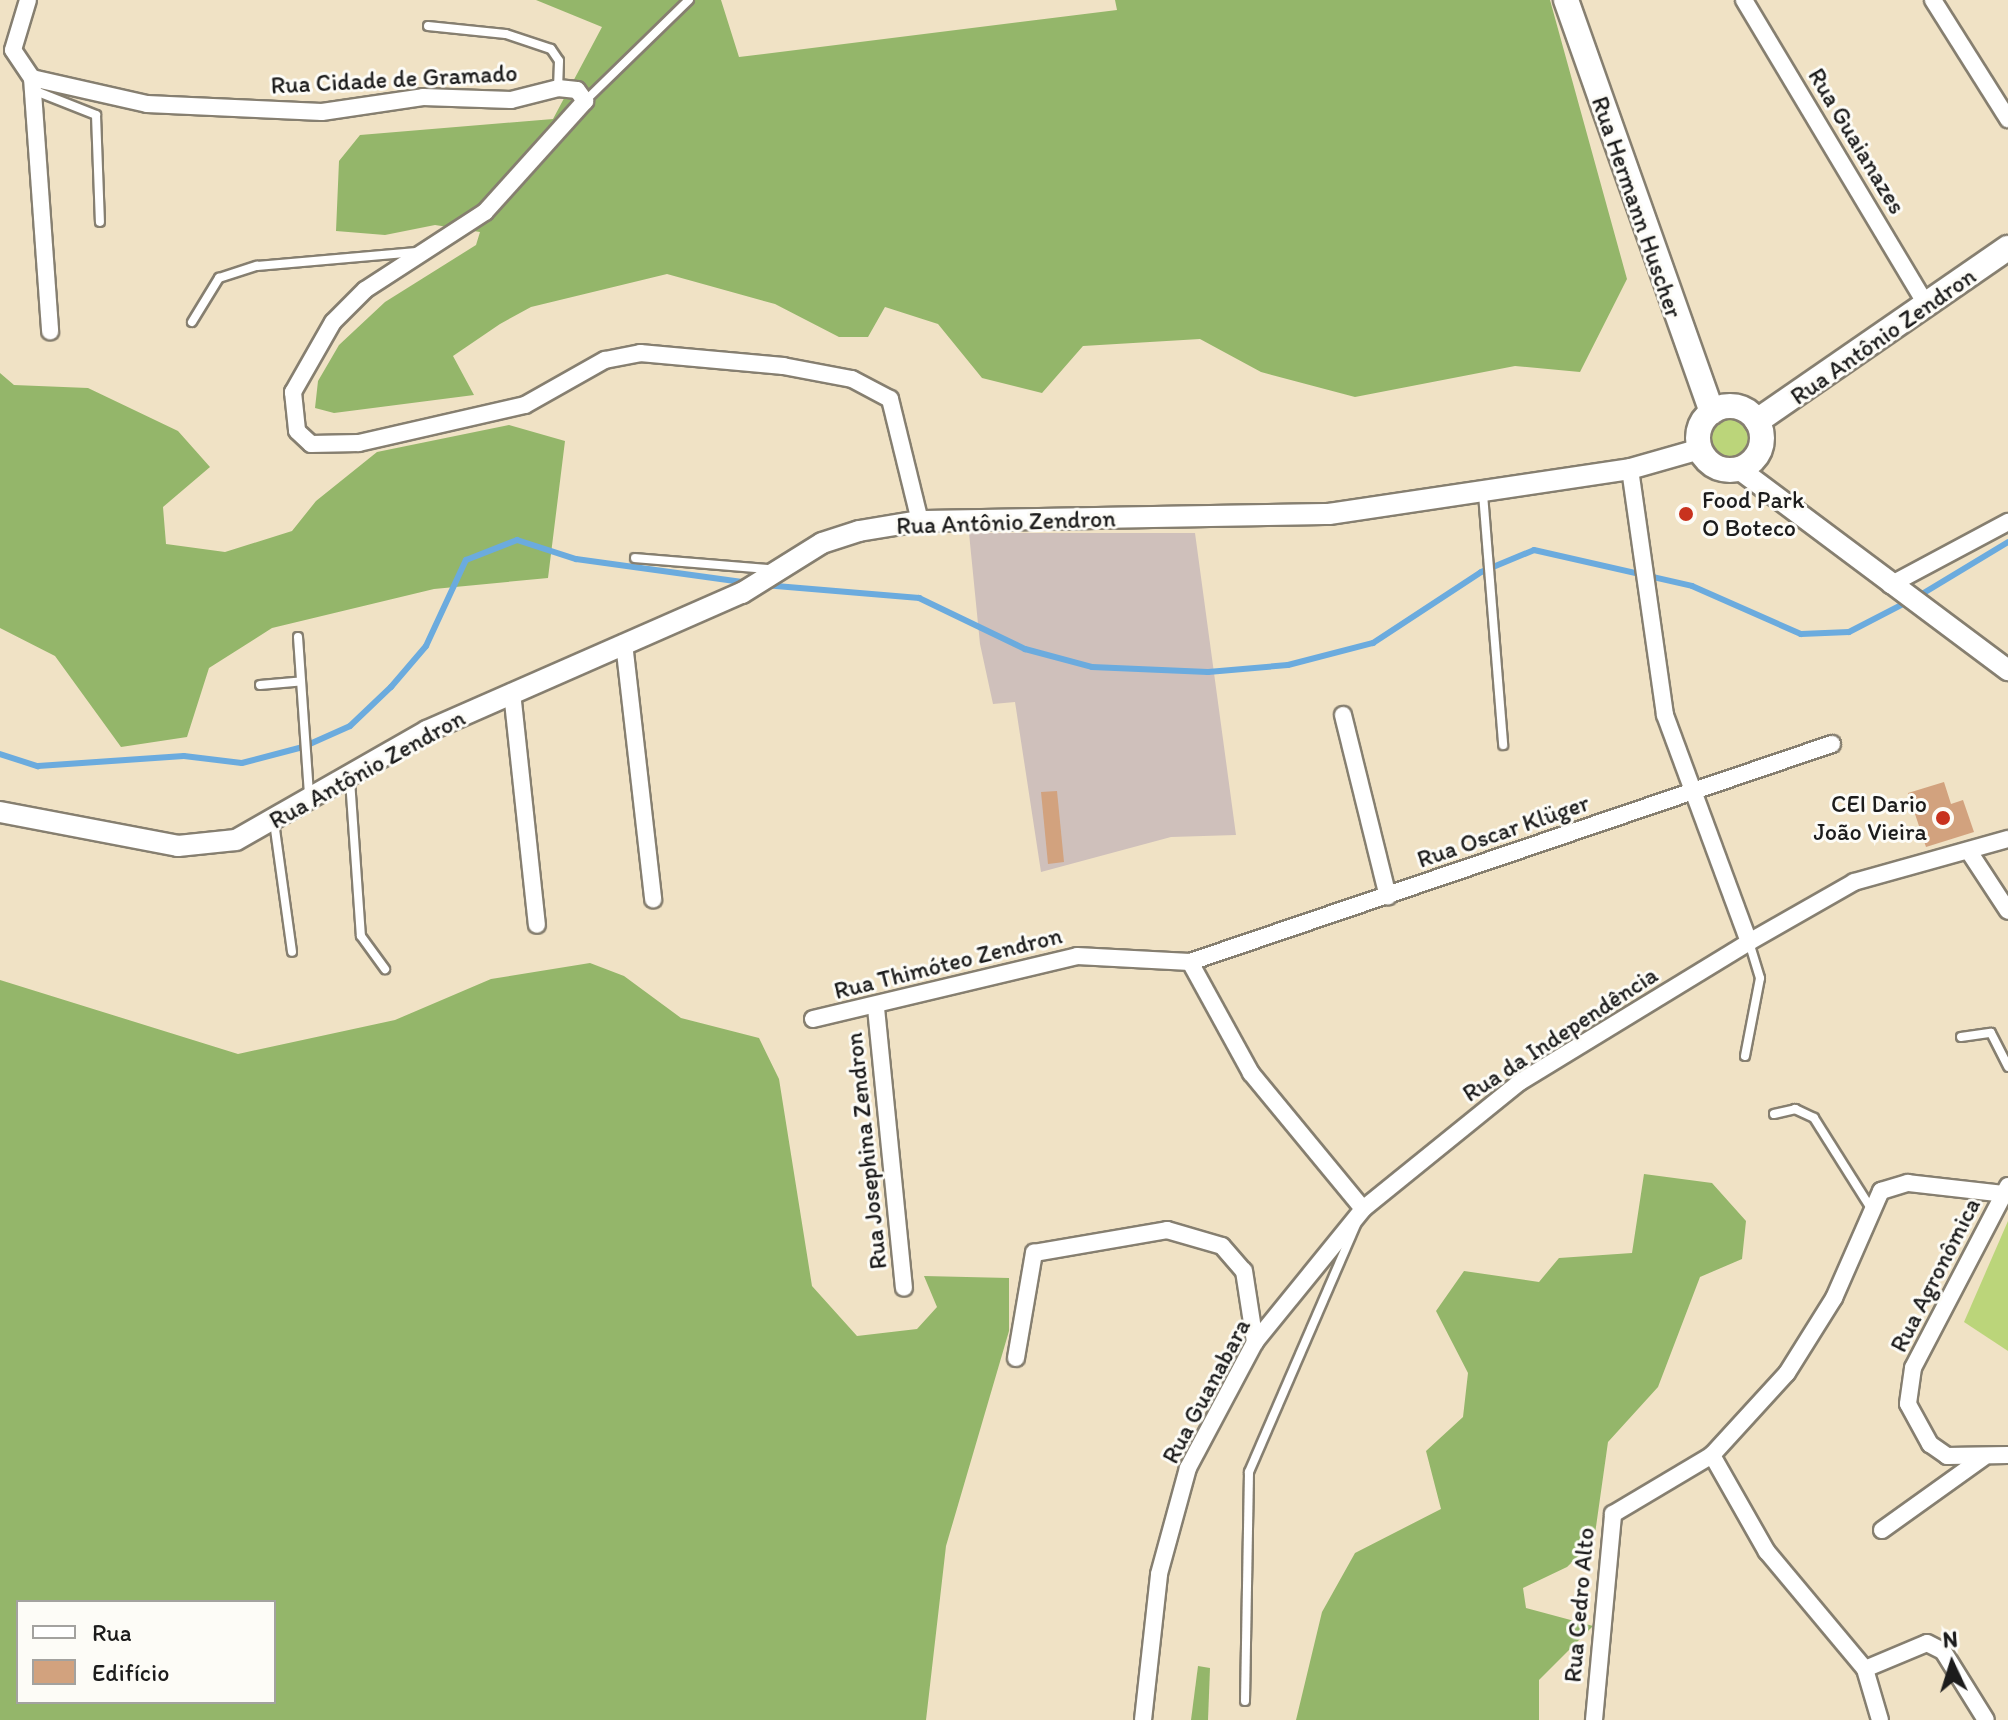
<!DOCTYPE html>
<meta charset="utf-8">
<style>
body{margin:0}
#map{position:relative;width:2008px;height:1720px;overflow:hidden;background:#f0e2c5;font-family:Itim,sans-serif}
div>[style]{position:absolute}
.industrial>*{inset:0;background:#cfc0bb}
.green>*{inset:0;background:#bbd57a}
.round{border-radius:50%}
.forest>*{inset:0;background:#94b66a}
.stream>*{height:6px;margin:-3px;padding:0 3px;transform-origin:3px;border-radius:3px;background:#6babde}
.building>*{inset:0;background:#d2a27e}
.roads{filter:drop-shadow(2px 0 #867f70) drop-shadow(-2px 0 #867f70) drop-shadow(0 2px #867f70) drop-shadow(0 -2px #867f70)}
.service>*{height:8px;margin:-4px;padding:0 4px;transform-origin:4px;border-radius:4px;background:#fff}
.minor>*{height:16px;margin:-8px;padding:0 8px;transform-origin:8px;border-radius:8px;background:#fff}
.tertiary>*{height:20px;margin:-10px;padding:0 10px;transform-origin:10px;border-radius:10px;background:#fff}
.secondary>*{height:24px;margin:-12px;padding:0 12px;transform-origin:12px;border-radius:12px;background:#fff}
.secondary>.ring{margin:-12px;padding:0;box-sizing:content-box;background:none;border:24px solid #fff;border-radius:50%}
.dots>*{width:22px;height:22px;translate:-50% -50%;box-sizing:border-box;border:4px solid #fdfcf7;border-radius:50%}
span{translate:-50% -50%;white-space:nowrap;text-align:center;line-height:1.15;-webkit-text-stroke:6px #fdfcf7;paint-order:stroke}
.street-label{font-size:24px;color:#1c1c1c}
.poi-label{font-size:24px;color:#1c1c1c}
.left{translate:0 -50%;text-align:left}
.right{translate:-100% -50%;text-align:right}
.legend{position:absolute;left:16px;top:1600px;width:260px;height:104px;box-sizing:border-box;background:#fdfcf7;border:2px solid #a3a29f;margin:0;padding:10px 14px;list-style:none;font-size:24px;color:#1c1c1c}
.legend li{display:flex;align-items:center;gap:16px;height:40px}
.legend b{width:40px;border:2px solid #a3a29f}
.north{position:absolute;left:1912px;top:1624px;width:80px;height:80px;-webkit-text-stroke:6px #fdfcf7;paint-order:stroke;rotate:356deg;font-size:22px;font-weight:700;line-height:32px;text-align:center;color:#1c1c1c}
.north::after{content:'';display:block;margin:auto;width:28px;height:36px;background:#1c1c1c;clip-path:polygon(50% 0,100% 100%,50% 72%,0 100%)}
</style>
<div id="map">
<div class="industrial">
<div style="clip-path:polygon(969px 533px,1195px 533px,1236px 835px,1171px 837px,1041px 872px,1015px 702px,993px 704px,980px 644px)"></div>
</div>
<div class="green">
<div class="round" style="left:1710px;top:418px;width:40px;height:40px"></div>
<div style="clip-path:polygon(2008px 1221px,2008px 1351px,1964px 1322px)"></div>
</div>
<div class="forest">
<div style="clip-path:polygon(536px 0,721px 0,739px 57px,1117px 10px,1115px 0,1550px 0,1627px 279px,1580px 372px,1515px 366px,1355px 397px,1261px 372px,1200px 339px,1083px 346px,1042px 393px,982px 378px,938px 324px,885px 307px,868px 337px,839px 337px,775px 304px,667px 274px,531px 307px,500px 324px,453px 356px,474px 395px,334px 413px,315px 408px,318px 381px,339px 345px,385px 302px,476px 245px,480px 232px,435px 225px,385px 235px,336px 231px,339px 161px,360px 135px,553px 119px,602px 27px)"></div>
<div style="clip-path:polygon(0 373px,14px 385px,88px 388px,178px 431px,210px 467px,163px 507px,166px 544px,225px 552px,292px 531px,316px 501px,377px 452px,509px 425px,565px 441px,548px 578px,434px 589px,272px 628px,209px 668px,187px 737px,121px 747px,55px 656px,0 628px)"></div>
<div style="clip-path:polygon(evenodd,590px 963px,624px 976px,681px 1018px,759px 1038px,779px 1079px,812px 1286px,857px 1336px,917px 1329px,937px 1307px,924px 1276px,1009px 1278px,1009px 1331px,946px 1546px,926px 1720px,0 1720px,0 980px,238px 1054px,395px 1020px,491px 979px,590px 963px,18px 1602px,274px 1602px,274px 1702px,18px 1702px,18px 1602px)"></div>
<div style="clip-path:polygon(1644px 1174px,1712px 1183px,1746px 1221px,1742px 1259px,1700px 1277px,1658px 1387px,1608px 1442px,1594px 1541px,1567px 1567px,1523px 1588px,1526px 1608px,1593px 1626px,1539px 1680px,1539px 1720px,1296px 1720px,1322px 1612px,1355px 1553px,1441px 1509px,1426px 1451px,1463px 1417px,1468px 1373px,1436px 1311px,1464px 1271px,1539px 1282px,1559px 1258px,1632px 1253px)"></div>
<div style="clip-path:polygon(1198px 1666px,1210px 1668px,1208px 1720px,1191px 1720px)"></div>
</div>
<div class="stream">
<div style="left:764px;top:585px;width:156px;rotate:4.8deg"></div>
<div style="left:919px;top:598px;width:118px;rotate:25.7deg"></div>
<div style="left:1025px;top:649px;width:69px;rotate:15deg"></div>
<div style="left:1092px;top:667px;width:116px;rotate:2.5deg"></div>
<div style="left:1208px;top:672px;width:80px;rotate:-5deg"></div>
<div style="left:1288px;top:665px;width:88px;rotate:-14.5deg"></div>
<div style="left:1373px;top:643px;width:129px;rotate:-33.3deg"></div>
<div style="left:1481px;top:572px;width:57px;rotate:-22.5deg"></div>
<div style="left:1534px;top:550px;width:162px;rotate:12.8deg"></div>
<div style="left:1692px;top:586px;width:119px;rotate:23.8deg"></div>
<div style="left:1801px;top:634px;width:48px;rotate:-2.4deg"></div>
<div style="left:1849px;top:632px;width:65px;rotate:-27.3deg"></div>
<div style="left:1917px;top:597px;width:106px;rotate:-31.1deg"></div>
<div style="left:0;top:754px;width:40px;rotate:18deg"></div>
<div style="left:38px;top:766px;width:146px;rotate:-3.9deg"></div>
<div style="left:184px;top:756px;width:58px;rotate:6.9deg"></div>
<div style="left:242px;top:763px;width:63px;rotate:-14.7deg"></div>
<div style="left:303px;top:747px;width:51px;rotate:-24.1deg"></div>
<div style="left:350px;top:726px;width:57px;rotate:-43.6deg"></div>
<div style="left:391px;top:687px;width:54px;rotate:-49.5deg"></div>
<div style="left:426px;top:646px;width:95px;rotate:-65.1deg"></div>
<div style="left:466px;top:560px;width:55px;rotate:-21.4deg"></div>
<div style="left:517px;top:540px;width:62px;rotate:17.9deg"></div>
<div style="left:576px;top:559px;width:175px;rotate:7.9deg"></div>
</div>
<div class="building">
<div style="clip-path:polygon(1944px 782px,1951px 804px,1963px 800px,1974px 832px,1926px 847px,1908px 793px)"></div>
<div style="clip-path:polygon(1057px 791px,1064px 862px,1048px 864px,1041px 792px)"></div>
</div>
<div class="roads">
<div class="service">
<div style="left:428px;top:26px;width:78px;rotate:5.9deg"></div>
<div style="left:506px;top:34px;width:47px;rotate:18.4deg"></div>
<div style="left:551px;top:49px;width:14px;rotate:56deg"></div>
<div style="left:559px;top:61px;width:27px;rotate:92deg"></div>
<div style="left:33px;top:90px;width:68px;rotate:21.6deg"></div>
<div style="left:96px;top:115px;width:107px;rotate:87.9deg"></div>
<div style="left:585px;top:101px;width:145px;rotate:-44.2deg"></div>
<div style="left:192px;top:322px;width:52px;rotate:-58.5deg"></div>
<div style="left:219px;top:278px;width:40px;rotate:-18deg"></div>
<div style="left:257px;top:266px;width:160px;rotate:-5deg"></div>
<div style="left:1483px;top:494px;width:252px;rotate:85.4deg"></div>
<div style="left:635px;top:558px;width:135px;rotate:4.7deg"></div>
<div style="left:298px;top:637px;width:158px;rotate:86deg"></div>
<div style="left:260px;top:685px;width:37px;rotate:-5deg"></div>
<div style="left:350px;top:780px;width:156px;rotate:86deg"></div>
<div style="left:361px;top:936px;width:41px;rotate:54deg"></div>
<div style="left:274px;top:822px;width:131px;rotate:82.1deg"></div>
<div style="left:1961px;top:1037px;width:30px;rotate:-8deg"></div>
<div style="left:1991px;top:1033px;width:38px;rotate:63deg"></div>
<div style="left:1745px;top:1056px;width:79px;rotate:-79.1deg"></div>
<div style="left:1760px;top:978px;width:38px;rotate:-107deg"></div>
<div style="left:1774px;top:1114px;width:22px;rotate:-13deg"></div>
<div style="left:1795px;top:1109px;width:21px;rotate:25deg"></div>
<div style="left:1814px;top:1118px;width:105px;rotate:57.8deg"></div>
<div style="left:1245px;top:1701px;width:229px;rotate:-89deg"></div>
<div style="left:1249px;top:1472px;width:269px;rotate:-66.6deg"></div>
</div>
<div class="minor">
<div style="left:28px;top:0;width:52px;rotate:106.7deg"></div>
<div style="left:13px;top:50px;width:34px;rotate:56deg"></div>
<div style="left:32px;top:78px;width:118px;rotate:12.7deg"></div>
<div style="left:147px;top:104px;width:175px;rotate:2.6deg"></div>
<div style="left:322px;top:112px;width:102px;rotate:-8.4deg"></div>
<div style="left:423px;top:97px;width:88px;rotate:2deg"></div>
<div style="left:511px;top:100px;width:49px;rotate:-14.3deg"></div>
<div style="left:558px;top:88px;width:19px;rotate:6deg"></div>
<div style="left:577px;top:90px;width:14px;rotate:54deg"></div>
<div style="left:585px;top:101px;width:149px;rotate:132deg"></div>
<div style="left:485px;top:212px;width:143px;rotate:147deg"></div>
<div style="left:365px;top:290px;width:45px;rotate:135deg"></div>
<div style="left:333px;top:322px;width:81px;rotate:119.7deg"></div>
<div style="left:293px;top:392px;width:39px;rotate:84deg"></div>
<div style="left:297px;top:431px;width:19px;rotate:43deg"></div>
<div style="left:311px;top:444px;width:48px;rotate:-1.2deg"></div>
<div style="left:359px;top:443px;width:170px;rotate:-12.9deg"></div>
<div style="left:525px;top:405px;width:92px;rotate:-29.4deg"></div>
<div style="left:605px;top:360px;width:36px;rotate:-11deg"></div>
<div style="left:640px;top:353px;width:144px;rotate:5.2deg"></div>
<div style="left:783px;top:366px;width:70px;rotate:10.7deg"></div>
<div style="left:852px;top:379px;width:43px;rotate:27.8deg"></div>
<div style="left:890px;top:399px;width:126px;rotate:76.2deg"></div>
<div style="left:1744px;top:0;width:358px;rotate:59.1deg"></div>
<div style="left:1933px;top:0;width:141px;rotate:57.8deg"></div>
<div style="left:32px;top:78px;width:254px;rotate:85.9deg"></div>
<div style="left:1630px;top:469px;width:248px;rotate:81.9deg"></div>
<div style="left:1665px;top:715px;width:242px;rotate:69.7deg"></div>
<div style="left:1890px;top:585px;width:134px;rotate:-28.1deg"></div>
<div style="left:624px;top:643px;width:258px;rotate:83.5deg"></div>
<div style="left:512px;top:692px;width:234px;rotate:83.9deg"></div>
<div style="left:1343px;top:715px;width:187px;rotate:76.1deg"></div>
<div style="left:1970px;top:853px;width:69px;rotate:56.8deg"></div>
<div style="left:1190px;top:962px;width:127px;rotate:61.2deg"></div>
<div style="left:1251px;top:1073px;width:176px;rotate:50.5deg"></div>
<div style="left:876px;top:1008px;width:281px;rotate:84.3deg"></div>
<div style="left:813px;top:1019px;width:271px;rotate:-13.4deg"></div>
<div style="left:1077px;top:956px;width:113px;rotate:3deg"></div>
<div style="left:1190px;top:962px;width:678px;rotate:-18.76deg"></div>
<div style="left:2008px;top:1186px;width:205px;rotate:117.6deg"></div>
<div style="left:1913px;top:1368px;width:36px;rotate:98deg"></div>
<div style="left:1908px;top:1404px;width:46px;rotate:61.2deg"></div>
<div style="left:1930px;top:1444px;width:21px;rotate:35deg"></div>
<div style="left:1947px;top:1456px;width:61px;rotate:-0.9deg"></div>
<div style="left:1016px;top:1358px;width:107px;rotate:-80.3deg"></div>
<div style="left:1034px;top:1253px;width:135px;rotate:-9.8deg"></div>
<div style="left:1167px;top:1230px;width:57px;rotate:16.2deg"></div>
<div style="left:1222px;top:1246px;width:33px;rotate:49deg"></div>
<div style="left:1244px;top:1271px;width:72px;rotate:81.2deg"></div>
<div style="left:1882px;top:1530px;width:125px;rotate:-35.6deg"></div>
<div style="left:1865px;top:1669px;width:67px;rotate:-22.8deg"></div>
<div style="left:1927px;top:1643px;width:18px;rotate:27deg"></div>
<div style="left:1943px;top:1651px;width:81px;rotate:58.1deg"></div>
<div style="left:1143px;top:1720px;width:147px;rotate:-83.7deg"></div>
<div style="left:1159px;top:1574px;width:110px;rotate:-74.7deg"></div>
<div style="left:1188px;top:1468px;width:143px;rotate:-62deg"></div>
<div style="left:1255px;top:1342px;width:171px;rotate:-50.9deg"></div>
<div style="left:1363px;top:1209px;width:202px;rotate:-39deg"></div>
<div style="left:1520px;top:1082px;width:268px;rotate:-31.4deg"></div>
<div style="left:1749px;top:942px;width:121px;rotate:-29.7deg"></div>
<div style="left:1854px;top:882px;width:160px;rotate:-15.6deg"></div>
<div style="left:1594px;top:1720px;width:207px;rotate:-84.7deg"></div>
<div style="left:1613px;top:1514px;width:115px;rotate:-30.8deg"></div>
<div style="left:1880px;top:1720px;width:53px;rotate:-106.4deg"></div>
<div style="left:1865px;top:1669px;width:153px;rotate:-129.9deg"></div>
<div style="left:1767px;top:1552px;width:112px;rotate:-119.6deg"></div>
<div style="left:1712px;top:1455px;width:111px;rotate:-47.6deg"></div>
<div style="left:1787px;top:1373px;width:89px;rotate:-57.9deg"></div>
<div style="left:1834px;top:1298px;width:117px;rotate:-66.3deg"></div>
<div style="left:1881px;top:1191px;width:28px;rotate:-17deg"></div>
<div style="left:1908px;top:1183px;width:97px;rotate:6.5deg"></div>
</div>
<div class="tertiary">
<div style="left:1739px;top:469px;width:336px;rotate:36.8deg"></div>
<div style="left:0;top:812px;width:181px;rotate:10.8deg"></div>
<div style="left:178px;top:846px;width:58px;rotate:-5.9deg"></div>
<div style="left:236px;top:840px;width:220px;rotate:-29.7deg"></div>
<div style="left:427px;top:731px;width:344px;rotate:-23.7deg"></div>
<div style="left:742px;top:593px;width:94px;rotate:-32deg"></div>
<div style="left:822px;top:543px;width:39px;rotate:-18deg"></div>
<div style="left:859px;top:531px;width:62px;rotate:-9.3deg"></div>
<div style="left:920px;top:521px;width:409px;rotate:-1deg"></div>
<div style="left:1329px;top:514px;width:304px;rotate:-8.5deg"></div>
<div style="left:1630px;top:469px;width:73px;rotate:-15.9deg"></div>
</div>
<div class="secondary">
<div style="left:1566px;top:0;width:437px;rotate:70.5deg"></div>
<div class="ring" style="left:1698px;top:406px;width:40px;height:40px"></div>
<div style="left:1757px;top:421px;width:305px;rotate:-34.6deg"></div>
</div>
</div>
<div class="dots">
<div style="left:1686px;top:514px;background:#c8321e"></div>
<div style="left:1943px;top:818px;background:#c8321e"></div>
</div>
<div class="street-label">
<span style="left:394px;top:79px;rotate:-3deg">Rua Cidade de Gramado</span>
<span style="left:1857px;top:141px;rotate:59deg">Rua Guaianazes</span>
<span style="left:1637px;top:207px;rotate:71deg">Rua Hermann Huscher</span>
<span style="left:1883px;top:336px;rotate:-35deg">Rua Antônio Zendron</span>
<span style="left:1006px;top:522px;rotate:-2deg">Rua Antônio Zendron</span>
<span style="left:367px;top:769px;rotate:-29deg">Rua Antônio Zendron</span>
<span style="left:1503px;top:831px;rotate:-19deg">Rua Oscar Klüger</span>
<span style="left:948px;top:963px;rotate:-14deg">Rua Thimóteo Zendron</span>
<span style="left:1560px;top:1034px;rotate:-33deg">Rua da Independência</span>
<span style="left:866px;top:1151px;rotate:-96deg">Rua Josephina Zendron</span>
<span style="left:1935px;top:1275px;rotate:-63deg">Rua Agronômica</span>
<span style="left:1206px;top:1391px;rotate:-62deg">Rua Guanabara</span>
<span style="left:1579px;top:1605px;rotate:-85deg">Rua Cedro Alto</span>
</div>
<div class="poi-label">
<span class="left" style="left:1702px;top:514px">Food Park<br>O Boteco</span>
<span class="right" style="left:1927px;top:818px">CEI Dario<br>João Vieira</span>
</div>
<ul class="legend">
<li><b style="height:10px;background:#fff"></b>Rua</li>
<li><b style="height:22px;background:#d2a27e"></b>Edifício</li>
</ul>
<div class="north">N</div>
</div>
